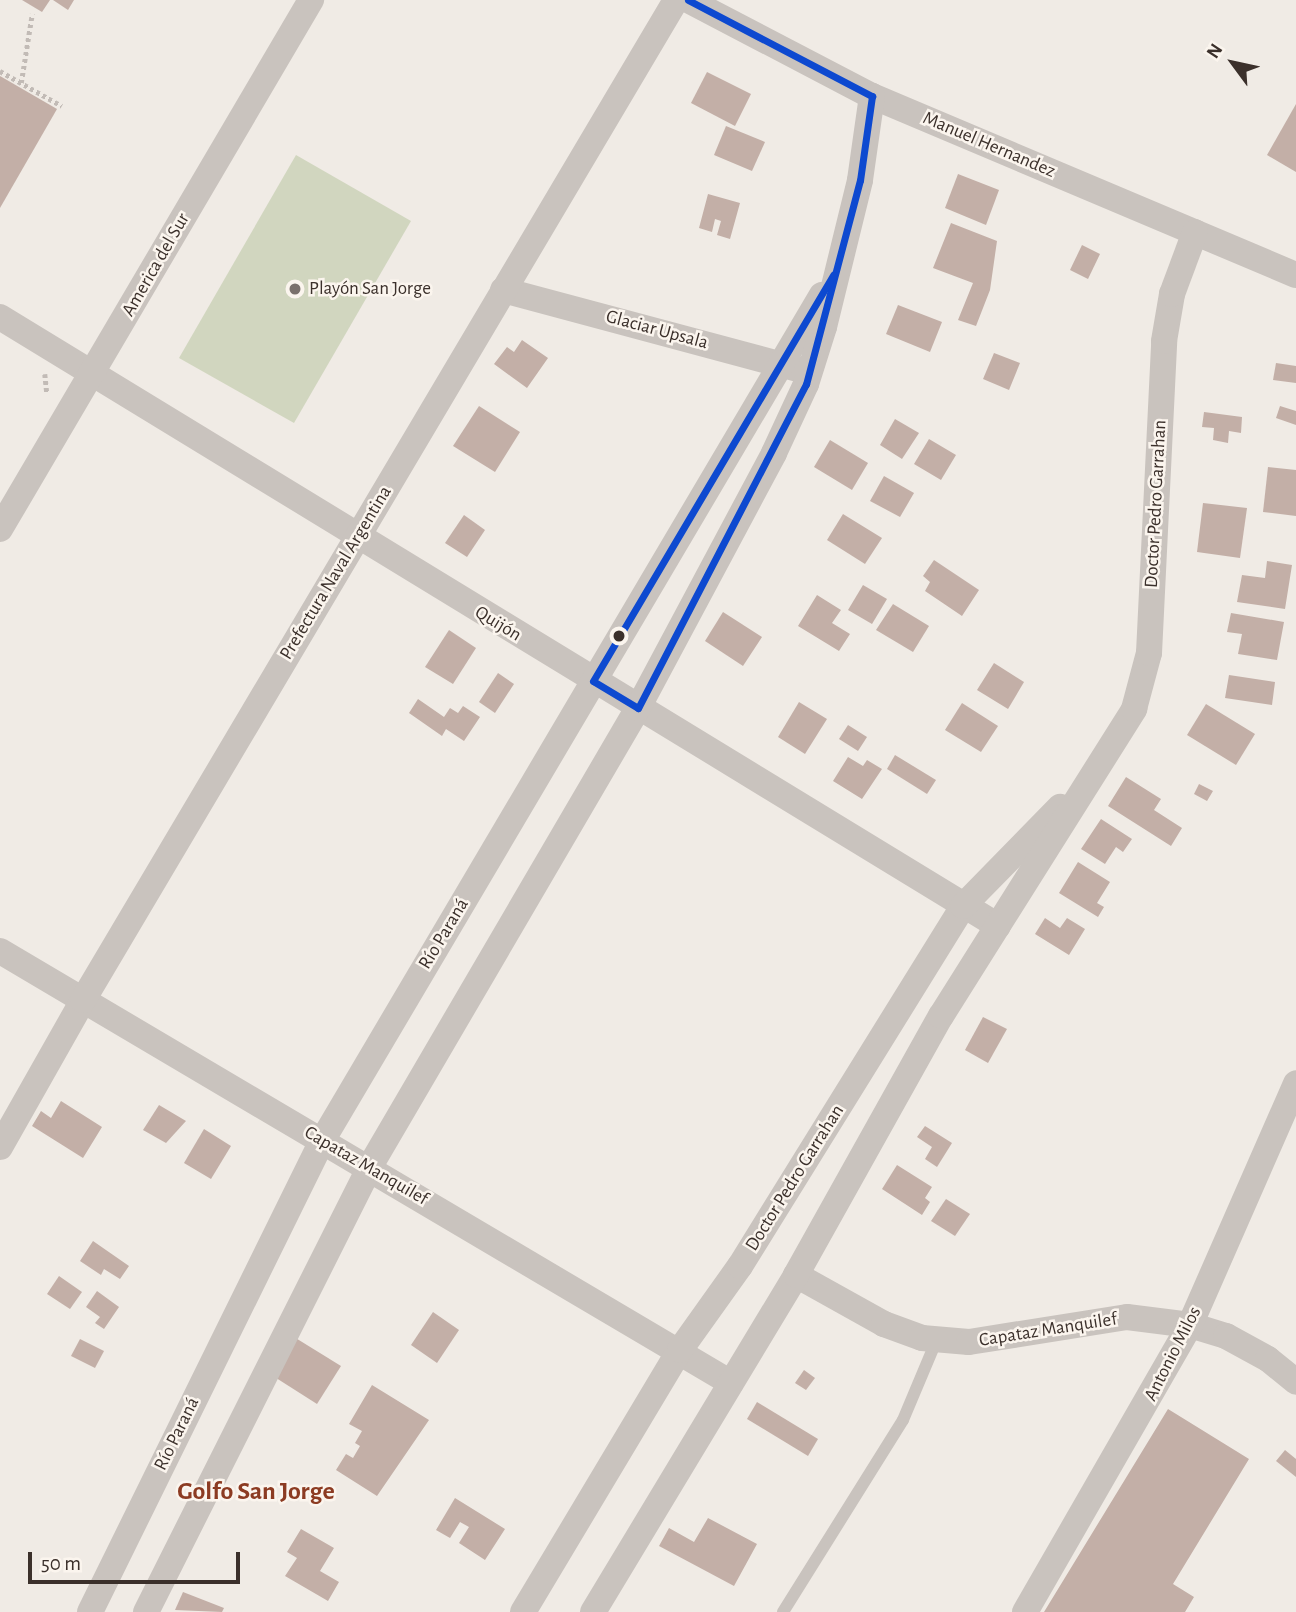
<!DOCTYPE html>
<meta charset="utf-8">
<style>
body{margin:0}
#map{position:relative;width:1296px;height:1612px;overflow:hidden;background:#f0ebe5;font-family:"Alegreya Sans",sans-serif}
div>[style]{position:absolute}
.green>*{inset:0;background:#d1d6bf}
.building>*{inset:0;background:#c3afa7}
.path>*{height:4.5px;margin-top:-2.25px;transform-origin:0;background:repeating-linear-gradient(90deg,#c2bbb6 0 3.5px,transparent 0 7px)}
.service>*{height:12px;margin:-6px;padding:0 6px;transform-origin:6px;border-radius:6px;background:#c9c3be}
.minor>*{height:26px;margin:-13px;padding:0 13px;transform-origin:13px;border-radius:13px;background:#c9c3be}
.bus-1>*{height:7px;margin:-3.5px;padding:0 3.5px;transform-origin:3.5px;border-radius:3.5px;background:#0d49d0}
.dots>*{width:19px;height:19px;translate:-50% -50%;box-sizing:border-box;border:4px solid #fbf5ee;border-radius:50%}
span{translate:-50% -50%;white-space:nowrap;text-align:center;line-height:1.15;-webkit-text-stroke:5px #fbf5ee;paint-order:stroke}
.street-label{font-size:19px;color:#3b302b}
.poi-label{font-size:19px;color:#3b302b}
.left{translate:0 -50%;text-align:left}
.district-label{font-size:26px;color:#8c3b22;font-weight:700}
.north{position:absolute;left:1198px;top:28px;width:70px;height:70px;-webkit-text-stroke:5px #fbf5ee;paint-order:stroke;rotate:303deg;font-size:19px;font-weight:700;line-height:28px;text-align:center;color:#3b302b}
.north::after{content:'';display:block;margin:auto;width:24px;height:32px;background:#3b302b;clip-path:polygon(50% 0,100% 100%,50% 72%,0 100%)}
.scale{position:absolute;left:28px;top:1552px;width:212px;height:32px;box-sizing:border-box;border:4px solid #3b302b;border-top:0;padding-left:9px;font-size:21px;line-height:24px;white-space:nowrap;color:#3b302b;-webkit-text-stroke:5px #fbf5ee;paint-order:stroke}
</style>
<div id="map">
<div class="green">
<div style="clip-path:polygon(296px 155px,411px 221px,294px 423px,179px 358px)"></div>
</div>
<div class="building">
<div style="clip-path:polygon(22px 0,50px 0,42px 12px)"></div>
<div style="clip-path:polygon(53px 0,74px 0,68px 10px)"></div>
<div style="clip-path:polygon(707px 72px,751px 94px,735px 126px,691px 103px)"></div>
<div style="clip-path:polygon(0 76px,57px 109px,0 208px)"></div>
<div style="clip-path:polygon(1296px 104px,1296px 172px,1267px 155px)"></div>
<div style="clip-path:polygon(726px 126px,765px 142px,752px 171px,714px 155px)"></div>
<div style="clip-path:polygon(958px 174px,999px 190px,986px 225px,945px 208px)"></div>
<div style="clip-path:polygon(708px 194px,740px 203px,730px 239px,717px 235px,721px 221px,715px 219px,712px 232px,699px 228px)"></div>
<div style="clip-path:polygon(951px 223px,997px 241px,990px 290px,976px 326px,958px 320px,973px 283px,933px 268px)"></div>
<div style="clip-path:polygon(1082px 245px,1100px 254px,1088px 279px,1070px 270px)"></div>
<div style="clip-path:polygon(898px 305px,942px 322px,930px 352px,886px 334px)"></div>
<div style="clip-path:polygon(522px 340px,548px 358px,527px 388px,494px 364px,507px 347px,514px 352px)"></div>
<div style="clip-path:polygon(994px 353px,1020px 363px,1009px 390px,983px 379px)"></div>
<div style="clip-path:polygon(1276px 363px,1296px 366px,1296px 383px,1273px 380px)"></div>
<div style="clip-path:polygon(479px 406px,520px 432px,495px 472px,453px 446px)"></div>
<div style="clip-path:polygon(1280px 406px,1296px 411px,1296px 425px,1276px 418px)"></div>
<div style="clip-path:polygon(1204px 412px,1242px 417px,1241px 433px,1229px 431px,1228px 443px,1213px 440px,1214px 428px,1202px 427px)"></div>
<div style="clip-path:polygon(895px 419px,919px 433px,902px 459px,880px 445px)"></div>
<div style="clip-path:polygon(929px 439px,956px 455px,941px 480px,914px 464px)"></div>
<div style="clip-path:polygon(830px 440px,868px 463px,852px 490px,814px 467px)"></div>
<div style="clip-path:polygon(1268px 467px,1296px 470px,1296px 516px,1263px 512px)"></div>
<div style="clip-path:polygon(884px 476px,914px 493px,900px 517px,870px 501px)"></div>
<div style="clip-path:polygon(1203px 503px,1247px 508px,1240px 558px,1197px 552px)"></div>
<div style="clip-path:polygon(843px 514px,882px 538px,865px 564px,827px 540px)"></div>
<div style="clip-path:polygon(464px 515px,485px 530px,467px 557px,445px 543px)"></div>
<div style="clip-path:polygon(934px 560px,979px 590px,962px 616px,925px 591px,930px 582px,923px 576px)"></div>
<div style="clip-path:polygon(1267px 561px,1292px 565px,1285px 609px,1237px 602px,1242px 575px,1265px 578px)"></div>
<div style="clip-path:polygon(863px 585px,887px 599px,872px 624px,848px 610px)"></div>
<div style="clip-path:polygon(817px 595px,841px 610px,832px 623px,850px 634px,839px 651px,798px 626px)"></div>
<div style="clip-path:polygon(893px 604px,929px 626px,913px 652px,876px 630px)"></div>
<div style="clip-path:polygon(723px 612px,762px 637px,743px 666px,705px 641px)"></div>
<div style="clip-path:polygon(1231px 613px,1284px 622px,1277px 660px,1238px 654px,1242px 634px,1227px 632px)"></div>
<div style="clip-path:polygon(449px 630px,476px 648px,453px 684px,425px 667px)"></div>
<div style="clip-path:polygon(994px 663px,1024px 682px,1008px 709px,977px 690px)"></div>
<div style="clip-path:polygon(498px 673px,514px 684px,495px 713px,479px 702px)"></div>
<div style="clip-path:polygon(1229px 675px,1275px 682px,1272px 705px,1225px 698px)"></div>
<div style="clip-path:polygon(418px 699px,444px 717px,450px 708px,458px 713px,463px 706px,480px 717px,464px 741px,446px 729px,442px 736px,409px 713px)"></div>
<div style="clip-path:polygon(799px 702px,827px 719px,805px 754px,778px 737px)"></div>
<div style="clip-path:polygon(962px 703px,998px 726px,981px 752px,945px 730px)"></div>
<div style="clip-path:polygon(1206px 704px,1255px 734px,1236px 765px,1187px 735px)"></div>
<div style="clip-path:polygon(848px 725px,867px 737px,858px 751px,839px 739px)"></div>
<div style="clip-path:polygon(895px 755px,936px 780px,927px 794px,887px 769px)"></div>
<div style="clip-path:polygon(848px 757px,863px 766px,867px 760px,882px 769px,862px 799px,833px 781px)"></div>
<div style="clip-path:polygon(1126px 777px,1161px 799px,1154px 810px,1182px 828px,1171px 846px,1108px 806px)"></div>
<div style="clip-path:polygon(1199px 784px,1213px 791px,1207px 801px,1194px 794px)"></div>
<div style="clip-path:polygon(1101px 819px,1132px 839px,1123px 852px,1116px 847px,1105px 864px,1081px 849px)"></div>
<div style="clip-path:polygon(1078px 862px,1110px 882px,1097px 903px,1104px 907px,1098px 917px,1059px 893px)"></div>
<div style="clip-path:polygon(1045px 918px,1060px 928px,1067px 918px,1085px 929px,1069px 955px,1035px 934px)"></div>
<div style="clip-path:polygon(983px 1017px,1007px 1029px,988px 1063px,965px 1050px)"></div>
<div style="clip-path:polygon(61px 1101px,102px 1127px,83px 1158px,32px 1126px,41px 1111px,51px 1118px)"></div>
<div style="clip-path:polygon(159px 1105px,186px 1121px,166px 1143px,143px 1130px)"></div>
<div style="clip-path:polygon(925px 1126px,952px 1143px,937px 1167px,925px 1159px,932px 1147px,917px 1137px)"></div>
<div style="clip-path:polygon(204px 1129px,231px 1146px,211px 1179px,184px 1163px)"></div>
<div style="clip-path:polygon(897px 1165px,932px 1187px,925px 1198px,930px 1202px,922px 1215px,882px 1189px)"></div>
<div style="clip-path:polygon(946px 1199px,970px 1214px,955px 1236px,931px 1221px)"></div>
<div style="clip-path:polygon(93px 1241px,129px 1266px,120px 1279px,104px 1269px,101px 1275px,80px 1261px)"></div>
<div style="clip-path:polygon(59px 1276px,82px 1292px,70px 1309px,47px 1294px)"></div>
<div style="clip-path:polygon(97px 1291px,119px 1307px,104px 1329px,95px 1323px,100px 1317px,86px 1307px)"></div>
<div style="clip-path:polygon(433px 1312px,459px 1330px,437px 1363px,411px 1345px)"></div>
<div style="clip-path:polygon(294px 1337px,341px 1366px,317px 1404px,273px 1376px)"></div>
<div style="clip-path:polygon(80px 1339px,104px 1351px,95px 1368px,71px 1356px)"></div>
<div style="clip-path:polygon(804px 1370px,815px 1378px,806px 1390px,795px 1383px)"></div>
<div style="clip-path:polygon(372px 1385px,429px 1420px,377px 1496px,336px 1470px,346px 1454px,353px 1458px,360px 1446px,355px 1443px,362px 1431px,349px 1424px)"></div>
<div style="clip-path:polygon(757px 1402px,818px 1439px,808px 1456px,747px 1419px)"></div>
<div style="clip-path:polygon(1168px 1409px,1249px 1459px,1173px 1584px,1194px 1597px,1185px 1612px,1044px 1612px)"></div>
<div style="clip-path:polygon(1285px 1450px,1296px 1459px,1296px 1477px,1276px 1461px)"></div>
<div style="clip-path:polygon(455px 1498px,505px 1529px,485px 1560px,459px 1543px,469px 1527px,460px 1522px,450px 1538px,436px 1530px)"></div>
<div style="clip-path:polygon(708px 1518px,757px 1544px,734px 1586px,659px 1546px,669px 1528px,694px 1542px)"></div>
<div style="clip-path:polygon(301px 1529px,334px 1548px,320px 1571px,339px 1582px,328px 1601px,285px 1576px,297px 1558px,287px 1552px)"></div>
<div style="clip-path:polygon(183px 1592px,224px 1608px,222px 1612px,175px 1610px)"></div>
</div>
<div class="path">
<div style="left:0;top:71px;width:71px;rotate:29.4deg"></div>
<div style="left:21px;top:83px;width:70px;rotate:-80.9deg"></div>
<div style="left:45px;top:374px;width:19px;rotate:84deg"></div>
</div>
<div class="service">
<div style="left:783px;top:1612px;width:226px;rotate:-58deg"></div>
<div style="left:903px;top:1420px;width:88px;rotate:-67.2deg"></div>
</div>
<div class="minor">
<div style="left:688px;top:0;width:208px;rotate:27.6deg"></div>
<div style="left:872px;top:96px;width:460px;rotate:22.9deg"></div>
<div style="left:503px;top:290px;width:305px;rotate:15deg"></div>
<div style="left:0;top:317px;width:1169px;rotate:31.39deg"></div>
<div style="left:0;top:529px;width:614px;rotate:-59.55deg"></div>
<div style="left:0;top:951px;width:849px;rotate:30.58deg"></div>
<div style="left:0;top:1147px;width:169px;rotate:-60.5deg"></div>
<div style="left:83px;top:1000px;width:1163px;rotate:-59.33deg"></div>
<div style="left:796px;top:1275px;width:101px;rotate:29.1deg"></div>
<div style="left:884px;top:1324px;width:40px;rotate:20.2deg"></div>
<div style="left:922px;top:1338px;width:47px;rotate:4.9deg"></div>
<div style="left:969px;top:1342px;width:160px;rotate:-9deg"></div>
<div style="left:1127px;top:1317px;width:64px;rotate:7.2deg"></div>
<div style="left:1190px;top:1325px;width:38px;rotate:17deg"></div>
<div style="left:1226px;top:1336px;width:48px;rotate:28.7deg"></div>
<div style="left:1268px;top:1359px;width:36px;rotate:39deg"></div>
<div style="left:90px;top:1612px;width:525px;rotate:-63.78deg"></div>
<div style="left:322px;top:1141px;width:983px;rotate:-59.42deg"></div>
<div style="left:146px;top:1612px;width:497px;rotate:-63.3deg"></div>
<div style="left:369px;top:1168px;width:533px;rotate:-59.68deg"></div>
<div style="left:638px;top:708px;width:289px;rotate:-61.9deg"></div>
<div style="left:774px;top:453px;width:76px;rotate:-65.1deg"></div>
<div style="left:806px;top:384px;width:60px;rotate:-72.5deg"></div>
<div style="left:824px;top:327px;width:151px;rotate:-76.2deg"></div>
<div style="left:860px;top:180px;width:85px;rotate:-81.9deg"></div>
<div style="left:523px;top:1612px;width:305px;rotate:-59.1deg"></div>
<div style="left:680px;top:1350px;width:103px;rotate:-54.5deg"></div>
<div style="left:740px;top:1266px;width:423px;rotate:-58.2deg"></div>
<div style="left:963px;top:906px;width:139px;rotate:-45.6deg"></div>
<div style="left:593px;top:1612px;width:393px;rotate:-58.9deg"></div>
<div style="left:796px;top:1275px;width:297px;rotate:-60.8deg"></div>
<div style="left:941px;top:1016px;width:363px;rotate:-57.8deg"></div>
<div style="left:1134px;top:709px;width:58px;rotate:-75deg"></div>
<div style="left:1149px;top:653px;width:312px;rotate:-87.2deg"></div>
<div style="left:1164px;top:341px;width:48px;rotate:-80.3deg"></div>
<div style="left:1172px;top:294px;width:66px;rotate:-69.6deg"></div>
<div style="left:1025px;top:1612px;width:331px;rotate:-60.1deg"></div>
<div style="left:1190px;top:1325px;width:264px;rotate:-66.3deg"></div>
</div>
<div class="bus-1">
<div style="left:688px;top:0;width:208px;rotate:27.6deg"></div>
<div style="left:872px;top:96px;width:85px;rotate:98.1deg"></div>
<div style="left:860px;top:180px;width:211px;rotate:104.8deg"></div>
<div style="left:806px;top:384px;width:365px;rotate:117.4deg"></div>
<div style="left:638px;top:708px;width:52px;rotate:-149deg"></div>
<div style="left:593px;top:681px;width:472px;rotate:-59.4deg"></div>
</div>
<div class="dots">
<div style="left:295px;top:289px;background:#7a716c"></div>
<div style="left:619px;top:636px;background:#3b302b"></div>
</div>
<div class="street-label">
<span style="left:989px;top:145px;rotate:23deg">Manuel Hernandez</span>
<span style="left:156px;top:265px;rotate:-60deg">America del Sur</span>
<span style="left:657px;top:330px;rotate:15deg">Glaciar Upsala</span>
<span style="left:1156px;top:504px;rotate:-87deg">Doctor Pedro Garrahan</span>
<span style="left:336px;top:573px;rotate:-59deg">Prefectura Naval Argentina</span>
<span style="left:498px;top:624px;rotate:31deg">Quijón</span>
<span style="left:444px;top:934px;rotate:-59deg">Río Paraná</span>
<span style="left:366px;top:1166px;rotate:30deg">Capataz Manquilef</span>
<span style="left:795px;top:1178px;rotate:-58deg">Doctor Pedro Garrahan</span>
<span style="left:1048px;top:1330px;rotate:-9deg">Capataz Manquilef</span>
<span style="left:1173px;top:1354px;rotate:-63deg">Antonio Milos</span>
<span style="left:177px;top:1434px;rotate:-64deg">Río Paraná</span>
</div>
<div class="poi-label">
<span class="left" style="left:309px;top:289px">Playón San Jorge</span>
</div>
<div class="district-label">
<span style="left:256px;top:1492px">Golfo San Jorge</span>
</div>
<div class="north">N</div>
<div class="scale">50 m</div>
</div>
